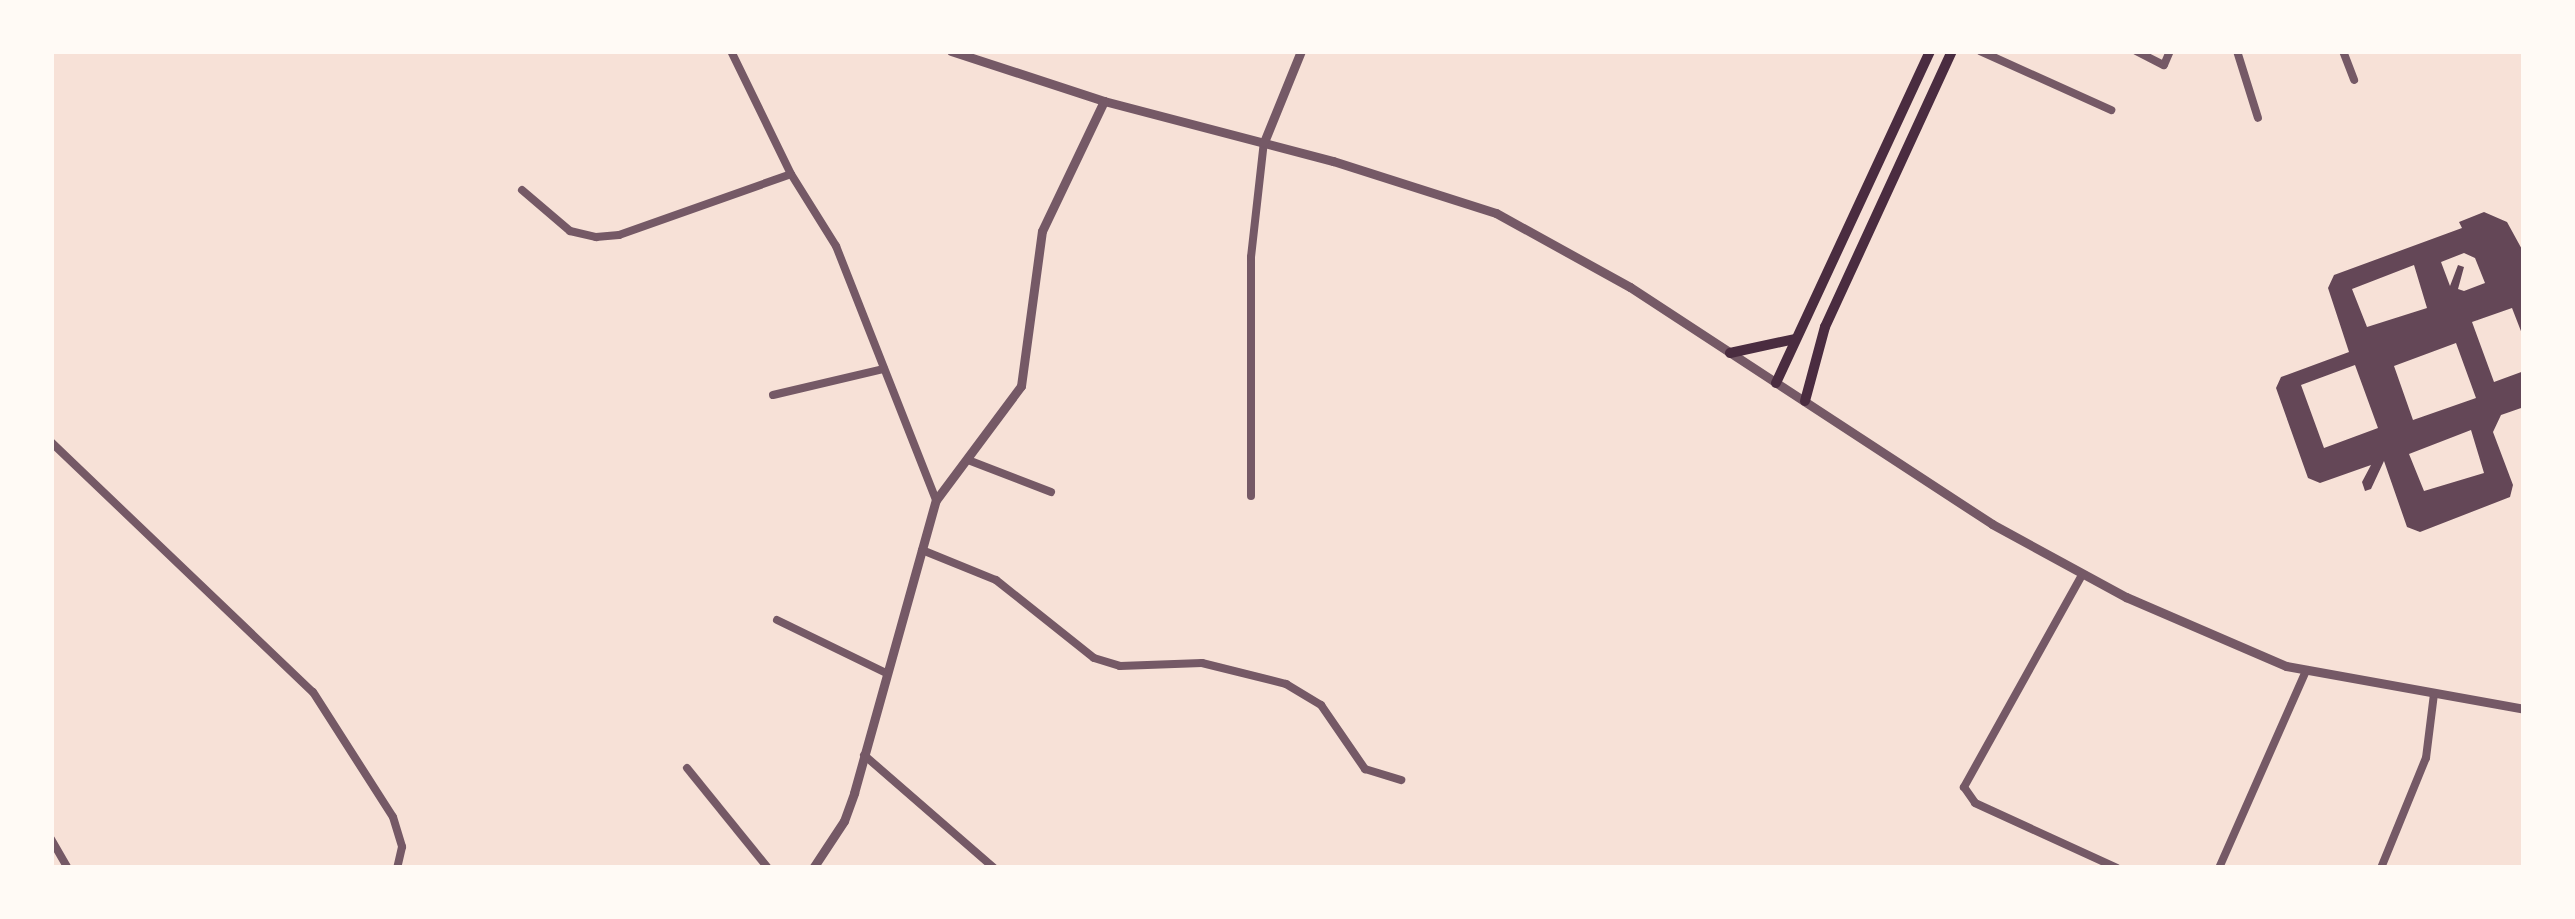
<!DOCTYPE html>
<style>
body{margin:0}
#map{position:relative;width:2575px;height:919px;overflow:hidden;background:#f7e1d7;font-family:"Fira Sans",sans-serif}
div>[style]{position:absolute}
.building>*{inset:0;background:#644757}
.minor>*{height:8px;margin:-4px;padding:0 4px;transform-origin:4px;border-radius:4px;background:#755966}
.tertiary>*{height:9px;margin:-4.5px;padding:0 4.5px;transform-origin:4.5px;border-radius:4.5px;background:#755966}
.secondary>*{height:10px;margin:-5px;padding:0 5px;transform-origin:5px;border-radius:5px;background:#4a2c40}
span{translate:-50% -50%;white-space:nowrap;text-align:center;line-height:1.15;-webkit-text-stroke:10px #fffaf5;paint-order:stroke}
.frame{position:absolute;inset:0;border:54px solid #fffaf5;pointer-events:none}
</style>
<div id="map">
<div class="building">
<div style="clip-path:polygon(evenodd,2484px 212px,2507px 222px,2524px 253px,2524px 339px,2512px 308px,2472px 322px,2494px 382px,2524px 371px,2524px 407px,2501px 415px,2493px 432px,2513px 485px,2510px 497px,2420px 532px,2407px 527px,2384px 461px,2371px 489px,2365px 491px,2362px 482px,2371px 465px,2320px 483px,2308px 478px,2276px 388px,2281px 377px,2349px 352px,2328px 288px,2334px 275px,2462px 228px,2459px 222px,2484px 212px,2464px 253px,2475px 258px,2485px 283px,2464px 291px,2458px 289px,2464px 267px,2458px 265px,2450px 286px,2441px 262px,2464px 253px,2484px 212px,2414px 265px,2427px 308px,2367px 327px,2352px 289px,2414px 265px,2484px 212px,2456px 343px,2476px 398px,2413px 420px,2394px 366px,2456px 343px,2484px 212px,2355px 365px,2378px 428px,2324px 448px,2301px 385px,2355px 365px,2484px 212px,2471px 430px,2484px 473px,2424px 491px,2409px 454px,2471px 430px)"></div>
</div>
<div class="minor">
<div style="left:731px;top:51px;width:137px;rotate:64deg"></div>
<div style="left:791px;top:174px;width:85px;rotate:58deg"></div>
<div style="left:836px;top:246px;width:273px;rotate:68.5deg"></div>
<div style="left:1980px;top:51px;width:144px;rotate:24.2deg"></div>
<div style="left:2136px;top:51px;width:31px;rotate:27deg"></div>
<div style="left:2164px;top:65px;width:15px;rotate:-67deg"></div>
<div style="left:2237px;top:51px;width:70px;rotate:72.6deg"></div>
<div style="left:2343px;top:51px;width:31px;rotate:69deg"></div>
<div style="left:522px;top:190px;width:63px;rotate:40.5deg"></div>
<div style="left:570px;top:231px;width:27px;rotate:13deg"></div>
<div style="left:596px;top:237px;width:23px;rotate:-5deg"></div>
<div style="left:619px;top:235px;width:182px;rotate:-19.5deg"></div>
<div style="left:773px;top:395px;width:114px;rotate:-13.2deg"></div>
<div style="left:51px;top:442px;width:362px;rotate:43.7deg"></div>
<div style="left:313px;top:692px;width:148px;rotate:57.4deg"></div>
<div style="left:393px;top:817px;width:31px;rotate:73deg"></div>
<div style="left:402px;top:847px;width:22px;rotate:103deg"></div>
<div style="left:968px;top:460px;width:89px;rotate:21.1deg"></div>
<div style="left:1251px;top:496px;width:239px;rotate:-90deg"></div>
<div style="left:1251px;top:257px;width:116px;rotate:-83.6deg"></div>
<div style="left:922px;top:550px;width:80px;rotate:22.1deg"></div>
<div style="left:996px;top:580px;width:125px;rotate:38.5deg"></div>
<div style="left:1094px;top:658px;width:27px;rotate:17deg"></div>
<div style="left:1120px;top:666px;width:82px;rotate:-2.1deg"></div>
<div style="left:1202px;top:663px;width:87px;rotate:14deg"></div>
<div style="left:1286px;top:684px;width:41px;rotate:31deg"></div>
<div style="left:1321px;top:705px;width:78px;rotate:55.5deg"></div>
<div style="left:1365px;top:769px;width:38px;rotate:17deg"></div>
<div style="left:2082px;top:575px;width:243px;rotate:119.1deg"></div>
<div style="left:1964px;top:787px;width:19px;rotate:55deg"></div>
<div style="left:1975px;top:803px;width:156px;rotate:24.6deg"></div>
<div style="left:777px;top:620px;width:123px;rotate:25.9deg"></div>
<div style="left:864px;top:755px;width:172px;rotate:41deg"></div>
<div style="left:687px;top:768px;width:129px;rotate:51deg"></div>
<div style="left:51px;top:839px;width:34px;rotate:60deg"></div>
<div style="left:2219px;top:868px;width:215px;rotate:-66.2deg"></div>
<div style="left:2381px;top:868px;width:119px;rotate:-67.8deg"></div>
<div style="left:2426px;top:758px;width:64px;rotate:-82.9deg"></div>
</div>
<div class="tertiary">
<div style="left:951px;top:51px;width:161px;rotate:18.1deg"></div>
<div style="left:1104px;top:101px;width:237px;rotate:14.7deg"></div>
<div style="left:1333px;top:161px;width:171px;rotate:17.7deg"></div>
<div style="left:1496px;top:213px;width:153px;rotate:28.9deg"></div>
<div style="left:1630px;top:287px;width:433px;rotate:33.2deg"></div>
<div style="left:1992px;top:524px;width:153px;rotate:28.6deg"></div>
<div style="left:2126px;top:597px;width:174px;rotate:23.3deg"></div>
<div style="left:2286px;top:666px;width:242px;rotate:10.2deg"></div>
<div style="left:1264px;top:142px;width:98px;rotate:-67.9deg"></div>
<div style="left:813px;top:868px;width:56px;rotate:-56.6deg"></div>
<div style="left:844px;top:821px;width:30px;rotate:-70deg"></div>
<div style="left:854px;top:793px;width:304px;rotate:-74.4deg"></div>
<div style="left:936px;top:500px;width:142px;rotate:-53.3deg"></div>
<div style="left:1021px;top:386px;width:156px;rotate:-82.3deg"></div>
<div style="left:1042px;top:231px;width:144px;rotate:-64.5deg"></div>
</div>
<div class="secondary">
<div style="left:1730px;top:353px;width:66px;rotate:-12.2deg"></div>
<div style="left:1776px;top:383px;width:366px;rotate:-65.1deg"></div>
<div style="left:1805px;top:401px;width:77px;rotate:-74.9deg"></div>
<div style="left:1825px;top:327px;width:304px;rotate:-65.3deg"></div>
</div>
<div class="frame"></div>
</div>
